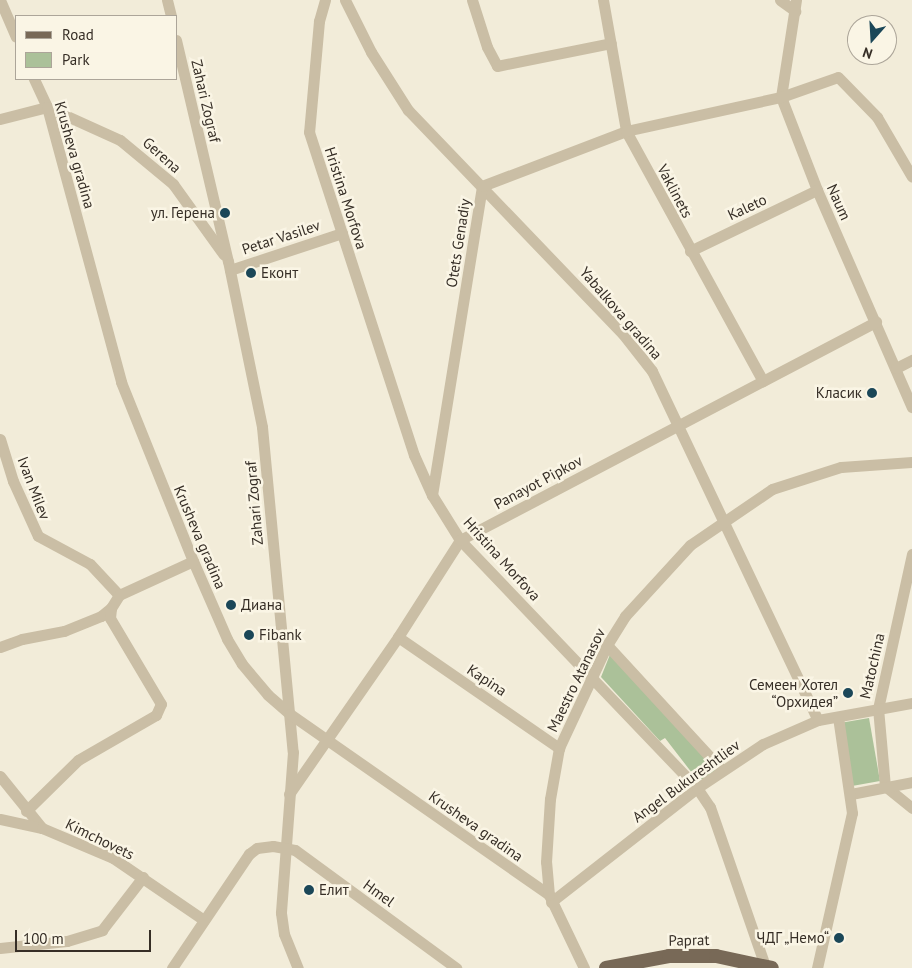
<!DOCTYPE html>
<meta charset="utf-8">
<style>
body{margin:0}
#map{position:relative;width:912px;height:968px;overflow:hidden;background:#f2ecd9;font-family:"PT Sans",sans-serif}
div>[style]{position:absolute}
.green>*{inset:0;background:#abc199}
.minor>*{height:11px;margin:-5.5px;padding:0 5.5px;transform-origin:5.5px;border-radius:5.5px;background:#cabea5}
.major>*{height:14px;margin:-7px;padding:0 7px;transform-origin:7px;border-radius:7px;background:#786957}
.dots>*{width:14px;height:14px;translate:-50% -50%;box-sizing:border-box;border:2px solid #faf5e5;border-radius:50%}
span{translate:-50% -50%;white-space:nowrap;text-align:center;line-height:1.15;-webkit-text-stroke:5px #faf5e5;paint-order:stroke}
.street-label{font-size:15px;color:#362e26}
.poi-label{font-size:15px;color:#362e26}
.right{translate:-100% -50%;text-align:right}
.left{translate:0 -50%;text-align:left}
.legend{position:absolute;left:15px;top:15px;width:162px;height:65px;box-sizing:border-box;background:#faf5e5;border:1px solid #aca599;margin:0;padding:6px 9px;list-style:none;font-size:15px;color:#362e26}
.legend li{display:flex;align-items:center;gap:10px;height:25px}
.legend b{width:25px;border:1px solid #aca599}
.north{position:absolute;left:847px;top:15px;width:50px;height:50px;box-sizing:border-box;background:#faf5e5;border:1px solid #aca599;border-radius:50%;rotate:199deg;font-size:14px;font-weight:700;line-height:20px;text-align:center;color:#362e26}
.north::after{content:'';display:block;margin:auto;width:18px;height:22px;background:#1b4758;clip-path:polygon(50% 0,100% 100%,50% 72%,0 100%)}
.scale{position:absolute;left:15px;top:930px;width:136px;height:22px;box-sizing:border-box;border:2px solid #362e26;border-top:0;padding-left:6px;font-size:15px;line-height:18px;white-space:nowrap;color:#362e26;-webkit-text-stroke:4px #faf5e5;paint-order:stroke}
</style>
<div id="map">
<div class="green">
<div style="clip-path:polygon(611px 652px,718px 769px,699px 782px,665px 738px,660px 741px,601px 677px)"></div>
<div style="clip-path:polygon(869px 718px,880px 781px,852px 786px,840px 723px)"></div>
</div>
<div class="minor">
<div style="left:0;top:0;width:40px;rotate:66.6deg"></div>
<div style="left:167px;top:0;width:16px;rotate:76deg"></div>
<div style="left:325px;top:0;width:22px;rotate:106deg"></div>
<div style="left:319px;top:21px;width:111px;rotate:95.1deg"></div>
<div style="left:309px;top:132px;width:340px;rotate:72deg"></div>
<div style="left:414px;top:455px;width:44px;rotate:65.8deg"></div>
<div style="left:432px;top:495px;width:53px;rotate:58.1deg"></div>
<div style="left:460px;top:540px;width:343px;rotate:46.3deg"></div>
<div style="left:697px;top:788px;width:23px;rotate:56deg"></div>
<div style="left:710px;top:807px;width:168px;rotate:70.9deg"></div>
<div style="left:345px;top:0;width:58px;rotate:63.4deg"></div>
<div style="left:371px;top:52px;width:69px;rotate:57.5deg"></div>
<div style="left:408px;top:110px;width:310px;rotate:46.2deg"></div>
<div style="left:623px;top:334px;width:47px;rotate:51.9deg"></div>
<div style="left:652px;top:371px;width:386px;rotate:64.6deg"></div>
<div style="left:472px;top:0;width:49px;rotate:72.3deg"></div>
<div style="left:487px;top:47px;width:21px;rotate:62deg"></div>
<div style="left:497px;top:66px;width:116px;rotate:-11.4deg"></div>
<div style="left:603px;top:0;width:133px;rotate:80deg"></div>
<div style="left:626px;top:131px;width:285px;rotate:61.3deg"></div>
<div style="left:780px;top:0;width:19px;rotate:36deg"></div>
<div style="left:796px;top:0;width:98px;rotate:98.8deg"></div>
<div style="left:781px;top:97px;width:100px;rotate:68.8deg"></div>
<div style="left:817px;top:190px;width:237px;rotate:66.4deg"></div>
<div style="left:176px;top:40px;width:227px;rotate:76.8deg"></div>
<div style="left:228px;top:261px;width:169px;rotate:78.4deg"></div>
<div style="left:262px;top:427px;width:326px;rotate:84.6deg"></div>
<div style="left:293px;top:752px;width:161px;rotate:94.3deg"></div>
<div style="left:281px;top:913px;width:21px;rotate:82deg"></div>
<div style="left:284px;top:934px;width:37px;rotate:68deg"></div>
<div style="left:34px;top:79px;width:31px;rotate:65deg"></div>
<div style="left:47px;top:107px;width:285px;rotate:74.9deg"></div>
<div style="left:121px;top:382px;width:193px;rotate:68.1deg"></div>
<div style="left:193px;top:561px;width:85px;rotate:66.4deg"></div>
<div style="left:227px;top:639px;width:29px;rotate:59deg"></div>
<div style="left:242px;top:664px;width:40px;rotate:50deg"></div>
<div style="left:268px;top:695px;width:29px;rotate:41deg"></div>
<div style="left:290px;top:714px;width:316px;rotate:34.9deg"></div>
<div style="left:0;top:119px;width:49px;rotate:-14.3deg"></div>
<div style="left:47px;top:107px;width:80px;rotate:24.3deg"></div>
<div style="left:120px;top:140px;width:69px;rotate:39.7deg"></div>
<div style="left:173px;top:184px;width:87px;rotate:54.3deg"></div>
<div style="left:690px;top:251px;width:141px;rotate:-25.7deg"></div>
<div style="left:230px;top:270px;width:118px;rotate:-18.3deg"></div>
<div style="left:896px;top:368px;width:18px;rotate:-27deg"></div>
<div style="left:0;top:439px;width:44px;rotate:72.8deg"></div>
<div style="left:13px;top:481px;width:60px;rotate:65.6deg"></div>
<div style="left:38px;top:536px;width:59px;rotate:28.3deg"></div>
<div style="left:90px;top:564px;width:42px;rotate:46.9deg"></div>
<div style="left:432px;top:495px;width:313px;rotate:-80.8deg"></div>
<div style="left:482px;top:186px;width:154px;rotate:-20.9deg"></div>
<div style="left:626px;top:131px;width:159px;rotate:-12.4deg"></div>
<div style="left:781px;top:97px;width:60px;rotate:-19.3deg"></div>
<div style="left:838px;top:77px;width:56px;rotate:45.7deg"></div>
<div style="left:877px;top:117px;width:69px;rotate:59.7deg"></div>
<div style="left:912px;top:554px;width:158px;rotate:102.4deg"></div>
<div style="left:878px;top:708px;width:78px;rotate:84.9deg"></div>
<div style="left:885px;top:786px;width:35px;rotate:39deg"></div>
<div style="left:398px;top:637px;width:196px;rotate:34.6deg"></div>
<div style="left:607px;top:645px;width:170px;rotate:47.4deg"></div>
<div style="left:0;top:647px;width:23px;rotate:-20deg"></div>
<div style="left:22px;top:639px;width:43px;rotate:-10.8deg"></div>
<div style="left:64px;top:631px;width:40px;rotate:-22deg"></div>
<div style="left:101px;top:616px;width:13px;rotate:-39deg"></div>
<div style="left:111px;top:608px;width:15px;rotate:-58deg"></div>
<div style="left:119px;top:595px;width:81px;rotate:-24.7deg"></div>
<div style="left:0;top:776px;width:67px;rotate:51.1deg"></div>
<div style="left:289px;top:794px;width:191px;rotate:-55.2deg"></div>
<div style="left:398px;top:637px;width:115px;rotate:-57.4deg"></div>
<div style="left:460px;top:540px;width:470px;rotate:-27.7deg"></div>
<div style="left:851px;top:794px;width:62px;rotate:-11.1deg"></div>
<div style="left:26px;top:811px;width:73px;rotate:-44.4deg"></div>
<div style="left:78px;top:760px;width:90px;rotate:-30deg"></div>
<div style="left:156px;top:715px;width:12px;rotate:-66deg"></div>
<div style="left:161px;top:704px;width:100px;rotate:-120.7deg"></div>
<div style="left:110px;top:618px;width:10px;rotate:-84deg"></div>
<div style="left:0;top:819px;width:43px;rotate:12.1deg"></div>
<div style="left:42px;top:828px;width:77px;rotate:22.9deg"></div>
<div style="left:113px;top:858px;width:110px;rotate:34.3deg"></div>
<div style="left:551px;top:902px;width:185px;rotate:-38deg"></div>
<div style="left:697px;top:788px;width:79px;rotate:-33.7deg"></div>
<div style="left:763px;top:744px;width:60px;rotate:-23.6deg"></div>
<div style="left:818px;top:720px;width:96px;rotate:-10.3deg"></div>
<div style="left:0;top:948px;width:67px;rotate:-6deg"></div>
<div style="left:67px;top:941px;width:37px;rotate:-17deg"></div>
<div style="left:102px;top:930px;width:67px;rotate:-52.3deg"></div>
<div style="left:172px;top:968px;width:138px;rotate:-56deg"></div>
<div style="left:249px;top:854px;width:10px;rotate:-37deg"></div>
<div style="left:257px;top:848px;width:16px;rotate:-7deg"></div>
<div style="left:273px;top:846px;width:22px;rotate:10deg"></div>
<div style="left:295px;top:850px;width:200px;rotate:36.2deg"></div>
<div style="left:584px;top:968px;width:81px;rotate:-115.6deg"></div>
<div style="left:549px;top:895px;width:33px;rotate:-95deg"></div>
<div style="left:546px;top:862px;width:63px;rotate:-86.4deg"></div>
<div style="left:550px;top:799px;width:52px;rotate:-80deg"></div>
<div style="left:559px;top:748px;width:114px;rotate:-65deg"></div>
<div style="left:607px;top:645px;width:34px;rotate:-58deg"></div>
<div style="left:625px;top:616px;width:96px;rotate:-47.5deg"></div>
<div style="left:690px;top:545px;width:99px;rotate:-34.3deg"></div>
<div style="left:772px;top:489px;width:72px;rotate:-17.7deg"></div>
<div style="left:841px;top:467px;width:71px;rotate:-4deg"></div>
<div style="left:817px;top:968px;width:159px;rotate:-77.3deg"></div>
<div style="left:852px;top:813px;width:97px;rotate:-98.3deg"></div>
</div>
<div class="major">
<div style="left:606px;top:968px;width:64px;rotate:-10.8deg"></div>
<div style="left:669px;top:956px;width:47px"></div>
<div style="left:716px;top:956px;width:57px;rotate:12.1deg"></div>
</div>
<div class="dots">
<div style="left:225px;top:213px;background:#1b4758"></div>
<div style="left:251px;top:273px;background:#1b4758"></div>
<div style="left:872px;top:393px;background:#1b4758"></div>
<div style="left:231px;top:605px;background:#1b4758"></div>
<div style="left:249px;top:635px;background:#1b4758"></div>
<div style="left:848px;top:693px;background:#1b4758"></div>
<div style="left:309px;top:890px;background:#1b4758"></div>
<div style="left:839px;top:938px;background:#1b4758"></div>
</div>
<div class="street-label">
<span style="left:206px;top:101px;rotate:77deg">Zahari Zograf</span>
<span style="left:75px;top:155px;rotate:74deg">Krusheva gradina</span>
<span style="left:162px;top:155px;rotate:42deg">Gerena</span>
<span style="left:675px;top:191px;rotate:62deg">Vaklinets</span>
<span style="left:346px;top:198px;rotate:72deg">Hristina Morfova</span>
<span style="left:839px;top:202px;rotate:66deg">Naum</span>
<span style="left:747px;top:207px;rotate:-25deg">Kaleto</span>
<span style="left:281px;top:237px;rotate:-18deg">Petar Vasilev</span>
<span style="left:458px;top:243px;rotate:-81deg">Otets Genadiy</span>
<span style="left:621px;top:313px;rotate:49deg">Yabalkova gradina</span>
<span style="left:538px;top:482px;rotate:-28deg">Panayot Pipkov</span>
<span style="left:34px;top:488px;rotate:69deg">Ivan Milev</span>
<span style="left:254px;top:503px;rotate:-95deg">Zahari Zograf</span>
<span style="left:200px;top:537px;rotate:67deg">Krusheva gradina</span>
<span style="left:502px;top:559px;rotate:48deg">Hristina Morfova</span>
<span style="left:872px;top:666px;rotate:-77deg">Matochina</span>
<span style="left:487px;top:680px;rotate:34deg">Kapina</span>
<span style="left:576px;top:680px;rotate:-64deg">Maestro Atanasov</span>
<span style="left:686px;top:781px;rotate:-36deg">Angel Bukureshtliev</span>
<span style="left:476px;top:826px;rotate:35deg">Krusheva gradina</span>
<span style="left:100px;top:839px;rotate:26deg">Kimchovets</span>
<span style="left:379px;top:893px;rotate:36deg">Hmel</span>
<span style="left:689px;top:940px;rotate:-1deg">Paprat</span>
</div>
<div class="poi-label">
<span class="right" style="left:215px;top:213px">ул. Герена</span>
<span class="left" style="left:261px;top:273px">Еконт</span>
<span class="right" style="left:862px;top:393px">Класик</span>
<span class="left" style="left:241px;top:605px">Диана</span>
<span class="left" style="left:259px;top:635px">Fibank</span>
<span class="right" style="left:838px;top:693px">Семеен Хотел<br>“Орхидея”</span>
<span class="left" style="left:319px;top:890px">Елит</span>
<span class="right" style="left:829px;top:938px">ЧДГ „Немо“</span>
</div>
<ul class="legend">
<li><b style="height:6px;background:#786957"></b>Road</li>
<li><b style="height:14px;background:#abc199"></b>Park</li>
</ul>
<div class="north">N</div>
<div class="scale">100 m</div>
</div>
